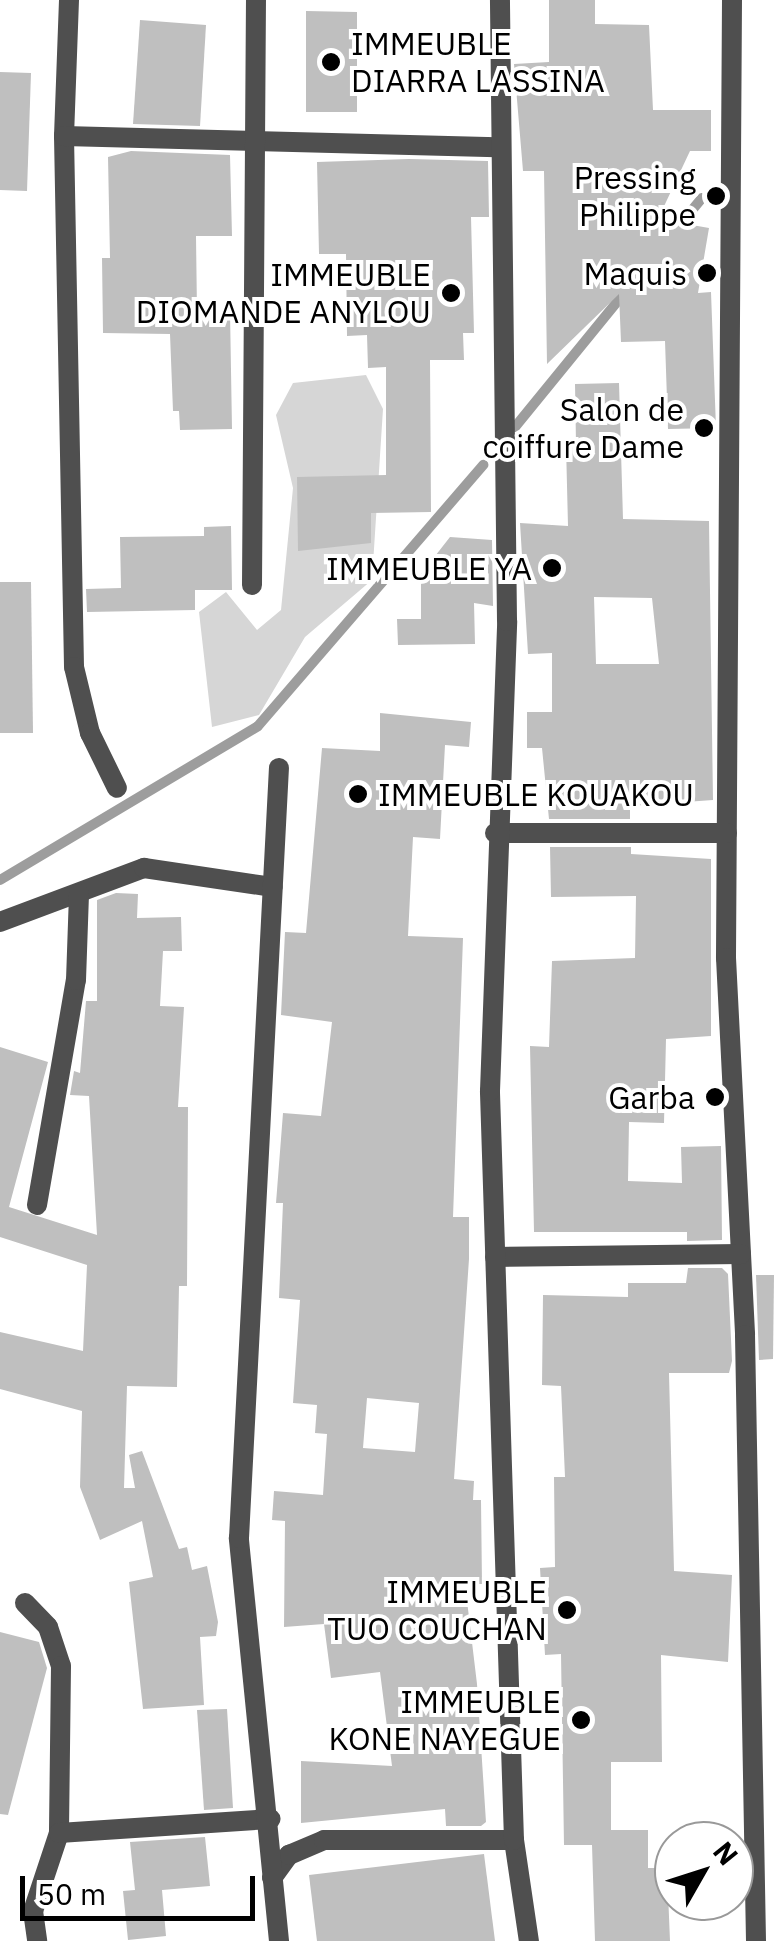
<!DOCTYPE html>
<style>
body{margin:0}
#map{position:relative;width:774px;height:1941px;overflow:hidden;background:#fff;font-family:"IBM Plex Sans",sans-serif}
div>[style]{position:absolute}
.green>*{inset:0;background:#d6d6d6}
.stream>*{height:10px;margin:-5px;padding:0 5px;transform-origin:5px;border-radius:5px;background:#9d9d9d}
.building>*{inset:0;background:#bfbfbf}
.minor>*{height:20px;margin:-10px;padding:0 10px;transform-origin:10px;border-radius:10px;background:#4f4f4f}
.dots>*{width:28px;height:28px;translate:-50% -50%;box-sizing:border-box;border:5px solid #fff;border-radius:50%}
span{translate:-50% -50%;white-space:nowrap;text-align:center;line-height:1.15;-webkit-text-stroke:8px #fff;paint-order:stroke}
.poi-label{font-size:32px;color:#000}
.left{translate:0 -50%;text-align:left}
.right{translate:-100% -50%;text-align:right}
.north{position:absolute;left:654px;top:1821px;width:100px;height:100px;box-sizing:border-box;background:#fff;border:2px solid #999;border-radius:50%;rotate:51deg;font-size:28px;font-weight:700;line-height:40px;text-align:center;color:#000}
.north::after{content:'';display:block;margin:auto;width:35px;height:45px;background:#000;clip-path:polygon(50% 0,100% 100%,50% 72%,0 100%)}
.scale{position:absolute;left:20px;top:1876px;width:235px;height:45px;box-sizing:border-box;border:5px solid #000;border-top:0;padding-left:12px;font-size:30px;line-height:35px;white-space:nowrap;color:#000;-webkit-text-stroke:8px #fff;paint-order:stroke}
</style>
<div id="map">
<div class="green">
<div style="clip-path:polygon(366px 375px,383px 409px,372px 580px,305px 637px,259px 715px,212px 727px,199px 612px,226px 592px,257px 630px,281px 610px,293px 488px,276px 415px,293px 383px)"></div>
</div>
<div class="stream">
<div style="left:674px;top:232px;width:44px;rotate:-50.5deg"></div>
<div style="left:515px;top:427px;width:176px;rotate:-50.8deg"></div>
<div style="left:0;top:880px;width:300px;rotate:-30.8deg"></div>
<div style="left:258px;top:726px;width:345px;rotate:-49.2deg"></div>
</div>
<div class="building">
<div style="clip-path:polygon(549px 0,595px 0,595px 24px,649px 25px,653px 110px,711px 110px,711px 151px,690px 151px,658px 219px,709px 228px,698px 293px,711px 292px,716px 428px,668px 429px,665px 341px,621px 342px,619px 294px,547px 364px,544px 171px,523px 171px,514px 64px,549px 62px)"></div>
<div style="clip-path:polygon(306px 11px,357px 12px,357px 112px,306px 112px)"></div>
<div style="clip-path:polygon(140px 20px,206px 25px,200px 126px,133px 124px)"></div>
<div style="clip-path:polygon(0 72px,31px 73px,27px 191px,0 190px)"></div>
<div style="clip-path:polygon(131px 151px,230px 155px,232px 236px,196px 236px,197px 312px,230px 311px,232px 429px,180px 430px,179px 411px,173px 411px,170px 334px,103px 333px,102px 258px,110px 258px,108px 157px)"></div>
<div style="clip-path:polygon(409px 159px,488px 161px,489px 217px,471px 217px,474px 333px,463px 333px,464px 360px,430px 360px,431px 512px,371px 513px,371px 543px,298px 551px,297px 477px,386px 475px,386px 367px,368px 368px,367px 335px,347px 336px,346px 254px,319px 254px,317px 162px)"></div>
<div style="clip-path:polygon(evenodd,619px 383px,623px 519px,709px 521px,713px 800px,630px 806px,630px 819px,549px 819px,542px 748px,527px 748px,527px 712px,552px 712px,552px 653px,528px 654px,520px 523px,568px 526px,566px 445px,576px 444px,575px 384px,619px 383px,594px 597px,652px 598px,659px 664px,596px 664px,594px 597px)"></div>
<div style="clip-path:polygon(231px 526px,232px 590px,195px 590px,195px 610px,87px 612px,86px 589px,121px 588px,120px 537px,204px 536px,204px 527px)"></div>
<div style="clip-path:polygon(450px 537px,492px 540px,493px 606px,474px 603px,475px 644px,398px 645px,397px 619px,421px 619px,421px 574px)"></div>
<div style="clip-path:polygon(0 582px,31px 582px,33px 733px,0 733px)"></div>
<div style="clip-path:polygon(evenodd,380px 713px,471px 722px,469px 747px,445px 745px,440px 839px,413px 837px,408px 936px,463px 938px,453px 1217px,469px 1217px,469px 1259px,454px 1479px,474px 1481px,473px 1500px,481px 1500px,482px 1584px,465px 1584px,477px 1684px,486px 1822px,481px 1826px,446px 1826px,445px 1809px,301px 1823px,301px 1761px,392px 1766px,380px 1672px,331px 1678px,324px 1624px,284px 1627px,285px 1521px,272px 1520px,274px 1491px,323px 1495px,327px 1434px,315px 1433px,317px 1405px,293px 1403px,300px 1300px,279px 1298px,283px 1203px,276px 1203px,283px 1113px,321px 1116px,332px 1022px,281px 1015px,285px 932px,306px 933px,322px 748px,380px 751px,380px 713px,367px 1398px,419px 1403px,415px 1452px,363px 1448px,367px 1398px)"></div>
<div style="clip-path:polygon(550px 847px,631px 847px,631px 854px,711px 859px,711px 1036px,666px 1039px,664px 1123px,629px 1122px,628px 1181px,682px 1183px,681px 1147px,721px 1146px,722px 1240px,687px 1241px,687px 1232px,534px 1232px,530px 1046px,549px 1047px,552px 961px,635px 958px,636px 896px,551px 897px)"></div>
<div style="clip-path:polygon(116px 893px,138px 894px,137px 918px,181px 917px,182px 951px,163px 951px,160px 1006px,184px 1007px,178px 1107px,188px 1107px,187px 1286px,179px 1286px,177px 1387px,127px 1386px,124px 1488px,135px 1488px,129px 1455px,142px 1451px,179px 1549px,187px 1547px,192px 1570px,207px 1566px,218px 1622px,216px 1636px,200px 1637px,204px 1705px,143px 1709px,129px 1582px,153px 1577px,142px 1521px,100px 1540px,80px 1487px,82px 1411px,0 1389px,0 1332px,83px 1351px,87px 1265px,0 1237px,0 1047px,48px 1062px,9px 1207px,97px 1235px,89px 1096px,70px 1095px,74px 1071px,80px 1073px,86px 1001px,97px 1001px,97px 900px)"></div>
<div style="clip-path:polygon(688px 1268px,722px 1268px,728px 1274px,732px 1361px,729px 1373px,669px 1373px,674px 1571px,732px 1575px,728px 1662px,661px 1655px,662px 1762px,611px 1762px,611px 1830px,648px 1830px,648px 1868px,667px 1868px,670px 1941px,595px 1941px,592px 1845px,564px 1845px,561px 1654px,545px 1655px,540px 1568px,555px 1567px,554px 1477px,565px 1477px,561px 1386px,542px 1385px,543px 1295px,628px 1297px,628px 1283px,686px 1283px)"></div>
<div style="clip-path:polygon(756px 1275px,774px 1275px,773px 1359px,759px 1360px)"></div>
<div style="clip-path:polygon(0 1632px,39px 1642px,47px 1668px,8px 1815px,0 1814px)"></div>
<div style="clip-path:polygon(227px 1709px,233px 1808px,204px 1810px,197px 1710px)"></div>
<div style="clip-path:polygon(205px 1837px,210px 1886px,162px 1890px,166px 1936px,128px 1940px,123px 1891px,135px 1890px,130px 1842px)"></div>
<div style="clip-path:polygon(484px 1854px,495px 1941px,317px 1941px,309px 1875px)"></div>
</div>
<div class="minor">
<div style="left:69px;top:0;width:136px;rotate:92.1deg"></div>
<div style="left:64px;top:136px;width:531px;rotate:88.92deg"></div>
<div style="left:74px;top:667px;width:68px;rotate:76.4deg"></div>
<div style="left:90px;top:733px;width:61px;rotate:63.9deg"></div>
<div style="left:732px;top:0;width:958px;rotate:90.36deg"></div>
<div style="left:726px;top:958px;width:377px;rotate:87.1deg"></div>
<div style="left:745px;top:1335px;width:606px;rotate:88.96deg"></div>
<div style="left:64px;top:136px;width:433px;rotate:1.5deg"></div>
<div style="left:252px;top:585px;width:585px;rotate:-89.61deg"></div>
<div style="left:495px;top:833px;width:232px"></div>
<div style="left:0;top:922px;width:154px;rotate:-20.6deg"></div>
<div style="left:144px;top:868px;width:130px;rotate:8.4deg"></div>
<div style="left:37px;top:1205px;width:228px;rotate:-80.2deg"></div>
<div style="left:76px;top:980px;width:86px;rotate:-88deg"></div>
<div style="left:495px;top:1257px;width:246px;rotate:-0.7deg"></div>
<div style="left:25px;top:1603px;width:33px;rotate:46deg"></div>
<div style="left:48px;top:1627px;width:41px;rotate:71.6deg"></div>
<div style="left:61px;top:1666px;width:167px;rotate:90.7deg"></div>
<div style="left:59px;top:1833px;width:82px;rotate:108.4deg"></div>
<div style="left:33px;top:1911px;width:30px;rotate:82deg"></div>
<div style="left:59px;top:1833px;width:212px;rotate:-3.8deg"></div>
<div style="left:514px;top:1840px;width:102px;rotate:81.6deg"></div>
<div style="left:272px;top:1878px;width:29px;rotate:-54deg"></div>
<div style="left:289px;top:1855px;width:38px;rotate:-23deg"></div>
<div style="left:324px;top:1840px;width:190px"></div>
<div style="left:514px;top:1840px;width:749px;rotate:-91.84deg"></div>
<div style="left:490px;top:1091px;width:470px;rotate:-87.9deg"></div>
<div style="left:507px;top:621px;width:621px;rotate:-90.65deg"></div>
<div style="left:279px;top:1941px;width:405px;rotate:-95.7deg"></div>
<div style="left:239px;top:1538px;width:771px;rotate:-87.03deg"></div>
</div>
<div class="dots">
<div style="left:331px;top:62px;background:#000"></div>
<div style="left:716px;top:196px;background:#000"></div>
<div style="left:707px;top:273px;background:#000"></div>
<div style="left:451px;top:293px;background:#000"></div>
<div style="left:704px;top:428px;background:#000"></div>
<div style="left:552px;top:568px;background:#000"></div>
<div style="left:358px;top:794px;background:#000"></div>
<div style="left:715px;top:1097px;background:#000"></div>
<div style="left:567px;top:1610px;background:#000"></div>
<div style="left:581px;top:1720px;background:#000"></div>
</div>
<div class="poi-label">
<span class="left" style="left:351px;top:62px">IMMEUBLE<br>DIARRA LASSINA</span>
<span class="right" style="left:696px;top:196px">Pressing<br>Philippe</span>
<span class="right" style="left:687px;top:273px">Maquis</span>
<span class="right" style="left:431px;top:293px">IMMEUBLE<br>DIOMANDE ANYLOU</span>
<span class="right" style="left:684px;top:428px">Salon de<br>coiffure Dame</span>
<span class="right" style="left:532px;top:568px">IMMEUBLE YA</span>
<span class="left" style="left:378px;top:794px">IMMEUBLE KOUAKOU</span>
<span class="right" style="left:695px;top:1097px">Garba</span>
<span class="right" style="left:547px;top:1610px">IMMEUBLE<br>TUO COUCHAN</span>
<span class="right" style="left:561px;top:1720px">IMMEUBLE<br>KONE NAYEGUE</span>
</div>
<div class="north">N</div>
<div class="scale">50 m</div>
</div>
